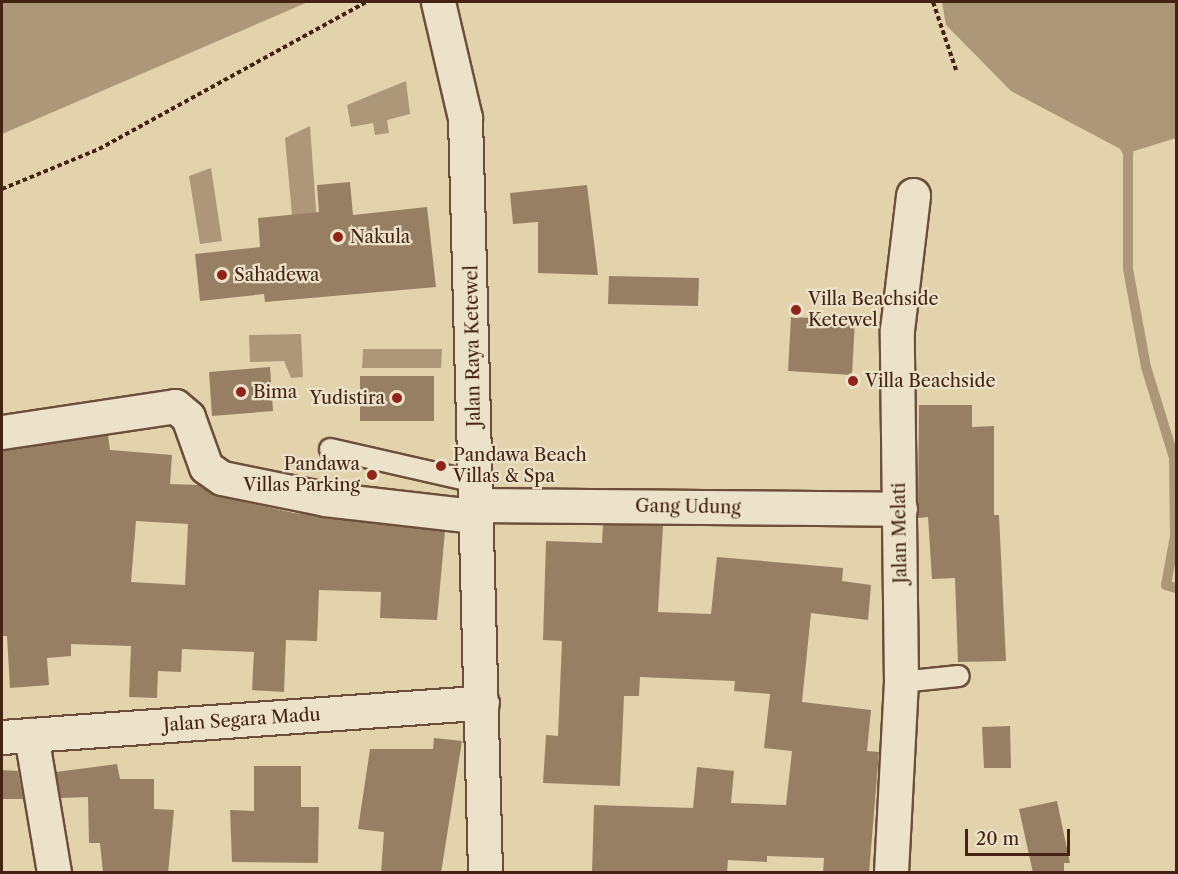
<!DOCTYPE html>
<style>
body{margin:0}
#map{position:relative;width:1178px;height:874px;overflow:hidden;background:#e2d3ad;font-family:"Libre Caslon Text",serif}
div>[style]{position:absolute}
.water>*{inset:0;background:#ac9779}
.stream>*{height:10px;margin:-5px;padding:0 5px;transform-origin:5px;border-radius:5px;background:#ac9779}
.building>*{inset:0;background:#967f63}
.path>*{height:4px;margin-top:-2px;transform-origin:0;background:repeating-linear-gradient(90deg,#442313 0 4.5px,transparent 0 7.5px)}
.roads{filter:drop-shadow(2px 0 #6c4f3a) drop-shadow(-2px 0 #6c4f3a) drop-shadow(0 2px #6c4f3a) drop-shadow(0 -2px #6c4f3a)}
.lane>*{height:20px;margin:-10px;padding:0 10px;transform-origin:10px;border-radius:10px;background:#ece2ca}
.street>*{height:33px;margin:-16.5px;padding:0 16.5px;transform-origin:16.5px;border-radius:16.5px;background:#ece2ca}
.dots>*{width:16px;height:16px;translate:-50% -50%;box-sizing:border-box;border:3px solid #ece2ca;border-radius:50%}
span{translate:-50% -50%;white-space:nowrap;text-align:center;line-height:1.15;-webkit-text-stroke:4.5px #ece2ca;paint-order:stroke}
.poi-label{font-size:18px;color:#442313}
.left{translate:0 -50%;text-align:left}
.right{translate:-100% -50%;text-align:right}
.street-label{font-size:18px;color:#442313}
.frame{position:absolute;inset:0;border:3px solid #442313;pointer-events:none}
.scale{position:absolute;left:965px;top:829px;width:105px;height:27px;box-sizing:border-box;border:3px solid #442313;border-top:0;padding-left:8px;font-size:18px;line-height:21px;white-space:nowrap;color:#442313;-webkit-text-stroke:4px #ece2ca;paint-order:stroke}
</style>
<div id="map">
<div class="water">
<div style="clip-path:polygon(2px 2px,308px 2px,2px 134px)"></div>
<div style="clip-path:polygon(942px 2px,1176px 2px,1176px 138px,1128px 153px,1011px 91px,946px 25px)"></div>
<div style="clip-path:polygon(406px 81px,410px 114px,387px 120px,389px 133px,375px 135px,373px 123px,351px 127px,347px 105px)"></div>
<div style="clip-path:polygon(310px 126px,317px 223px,293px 226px,285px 138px)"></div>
<div style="clip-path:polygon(211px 168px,222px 241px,200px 244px,189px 176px)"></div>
<div style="clip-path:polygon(301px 334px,303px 377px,291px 378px,284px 361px,250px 362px,249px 335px)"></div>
<div style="clip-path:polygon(363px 349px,442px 349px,441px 368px,362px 368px)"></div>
</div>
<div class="stream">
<div style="left:1122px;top:142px;width:13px;rotate:61deg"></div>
<div style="left:1128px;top:153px;width:116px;rotate:90deg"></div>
<div style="left:1128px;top:269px;width:100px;rotate:79.6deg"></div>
<div style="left:1146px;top:367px;width:95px;rotate:72.9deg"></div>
<div style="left:1174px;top:458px;width:78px;rotate:89.3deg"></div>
<div style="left:1175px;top:536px;width:50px;rotate:100.4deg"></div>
<div style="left:1166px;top:585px;width:10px;rotate:17deg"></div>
</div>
<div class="building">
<div style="clip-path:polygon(350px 182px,353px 215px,427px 207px,436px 287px,265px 302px,264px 294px,200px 301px,195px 254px,260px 247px,258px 218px,319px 212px,317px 185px)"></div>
<div style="clip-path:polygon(587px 185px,598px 275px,538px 273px,538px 222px,513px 224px,510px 193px)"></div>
<div style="clip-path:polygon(609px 276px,699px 278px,698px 306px,608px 304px)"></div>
<div style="clip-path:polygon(791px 317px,855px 320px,852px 375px,788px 371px)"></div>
<div style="clip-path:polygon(270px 367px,273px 411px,212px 416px,209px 372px)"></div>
<div style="clip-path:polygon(360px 376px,434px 376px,434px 421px,360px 421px)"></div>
<div style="clip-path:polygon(919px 405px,972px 405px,972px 427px,994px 426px,994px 515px,999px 515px,1006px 661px,958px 662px,955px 578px,932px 579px,928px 517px,918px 518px)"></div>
<div style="clip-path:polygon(evenodd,108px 435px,110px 450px,172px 455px,170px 484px,200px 485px,218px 496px,294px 513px,445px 531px,437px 620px,380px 618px,381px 592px,319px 590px,317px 641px,286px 640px,284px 692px,252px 690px,254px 652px,182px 649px,181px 672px,158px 671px,157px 698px,129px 697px,131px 646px,71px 644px,71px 656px,47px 658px,49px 685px,10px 688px,7px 636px,2px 636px,2px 450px,108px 435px,136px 521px,188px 524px,185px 585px,131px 582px,136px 521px)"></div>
<div style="clip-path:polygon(603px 525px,663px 526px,658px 612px,711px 614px,717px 557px,843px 568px,842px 581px,871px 585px,868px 620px,811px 613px,802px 702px,871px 710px,867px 751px,879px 752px,869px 873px,823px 873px,824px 858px,767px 856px,767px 862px,728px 860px,727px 873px,592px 873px,594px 805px,693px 808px,697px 767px,734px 771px,731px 803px,786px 805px,792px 751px,764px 748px,770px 694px,734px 691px,735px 681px,640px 677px,639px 696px,624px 696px,620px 786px,543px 783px,546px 735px,558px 736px,562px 641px,543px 640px,546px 541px,602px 543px)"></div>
<div style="clip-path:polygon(1010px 726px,1011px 768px,984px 768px,982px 727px)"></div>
<div style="clip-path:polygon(434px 738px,462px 741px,441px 873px,381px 873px,384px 832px,358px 829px,370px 749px,433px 749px)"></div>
<div style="clip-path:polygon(117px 764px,120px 779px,154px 779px,154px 809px,174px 810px,168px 873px,103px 873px,100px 843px,89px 843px,88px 797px,61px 798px,56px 772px)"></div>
<div style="clip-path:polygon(254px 766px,301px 766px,301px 807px,319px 807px,318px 863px,232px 862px,230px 810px,254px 811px)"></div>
<div style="clip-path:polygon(2px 770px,18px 771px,23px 799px,2px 799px)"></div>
<div style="clip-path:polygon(1057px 801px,1070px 863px,1064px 863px,1064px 873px,1033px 873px,1019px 809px)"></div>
</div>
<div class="path">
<div style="left:933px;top:2px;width:72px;rotate:71.3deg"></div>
<div style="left:2px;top:189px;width:105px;rotate:-22.4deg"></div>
<div style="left:99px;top:149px;width:305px;rotate:-28.8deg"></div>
</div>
<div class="roads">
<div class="lane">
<div style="left:330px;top:449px;width:149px;rotate:12.8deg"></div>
<div style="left:901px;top:682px;width:58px;rotate:-5.9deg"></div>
</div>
<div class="street">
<div style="left:438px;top:2px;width:119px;rotate:76.9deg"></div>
<div style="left:465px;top:118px;width:754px;rotate:88.48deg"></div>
<div style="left:2px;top:432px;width:175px;rotate:-8.5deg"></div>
<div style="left:175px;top:406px;width:17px;rotate:40deg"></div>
<div style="left:188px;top:417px;width:53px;rotate:70.2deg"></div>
<div style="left:206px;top:467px;width:19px;rotate:35deg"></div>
<div style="left:222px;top:478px;width:105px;rotate:11.5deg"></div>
<div style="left:325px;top:499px;width:151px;rotate:6.5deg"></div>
<div style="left:476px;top:505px;width:424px;rotate:0.5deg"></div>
<div style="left:31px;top:735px;width:139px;rotate:80.5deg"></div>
<div style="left:2px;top:737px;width:481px;rotate:-4.1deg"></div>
<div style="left:891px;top:872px;width:190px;rotate:-87deg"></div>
<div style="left:901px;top:682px;width:352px;rotate:-90.7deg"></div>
<div style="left:897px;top:330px;width:136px;rotate:-83.2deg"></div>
</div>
</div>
<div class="dots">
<div style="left:338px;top:237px;background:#8f2418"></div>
<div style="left:222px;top:275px;background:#8f2418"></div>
<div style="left:796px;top:310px;background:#8f2418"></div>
<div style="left:853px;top:381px;background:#8f2418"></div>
<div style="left:241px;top:392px;background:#8f2418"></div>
<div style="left:397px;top:398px;background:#8f2418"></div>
<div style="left:441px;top:466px;background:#8f2418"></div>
<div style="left:372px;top:475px;background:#8f2418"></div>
</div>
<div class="poi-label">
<span class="left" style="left:350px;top:237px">Nakula</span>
<span class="left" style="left:234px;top:275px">Sahadewa</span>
<span class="left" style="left:808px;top:310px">Villa Beachside<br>Ketewel</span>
<span class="left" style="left:865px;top:381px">Villa Beachside</span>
<span class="left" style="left:253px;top:392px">Bima</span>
<span class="right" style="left:385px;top:398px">Yudistira</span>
<span class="left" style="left:453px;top:466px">Pandawa Beach<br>Villas &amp; Spa</span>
<span class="right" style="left:360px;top:475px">Pandawa<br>Villas Parking</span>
</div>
<div class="street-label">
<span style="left:473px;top:346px;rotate:-91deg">Jalan Raya Ketewel</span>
<span style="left:688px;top:507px;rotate:1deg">Gang Udung</span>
<span style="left:900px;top:533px;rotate:-91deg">Jalan Melati</span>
<span style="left:242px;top:720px;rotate:-4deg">Jalan Segara Madu</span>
</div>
<div class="frame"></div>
<div class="scale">20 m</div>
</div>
